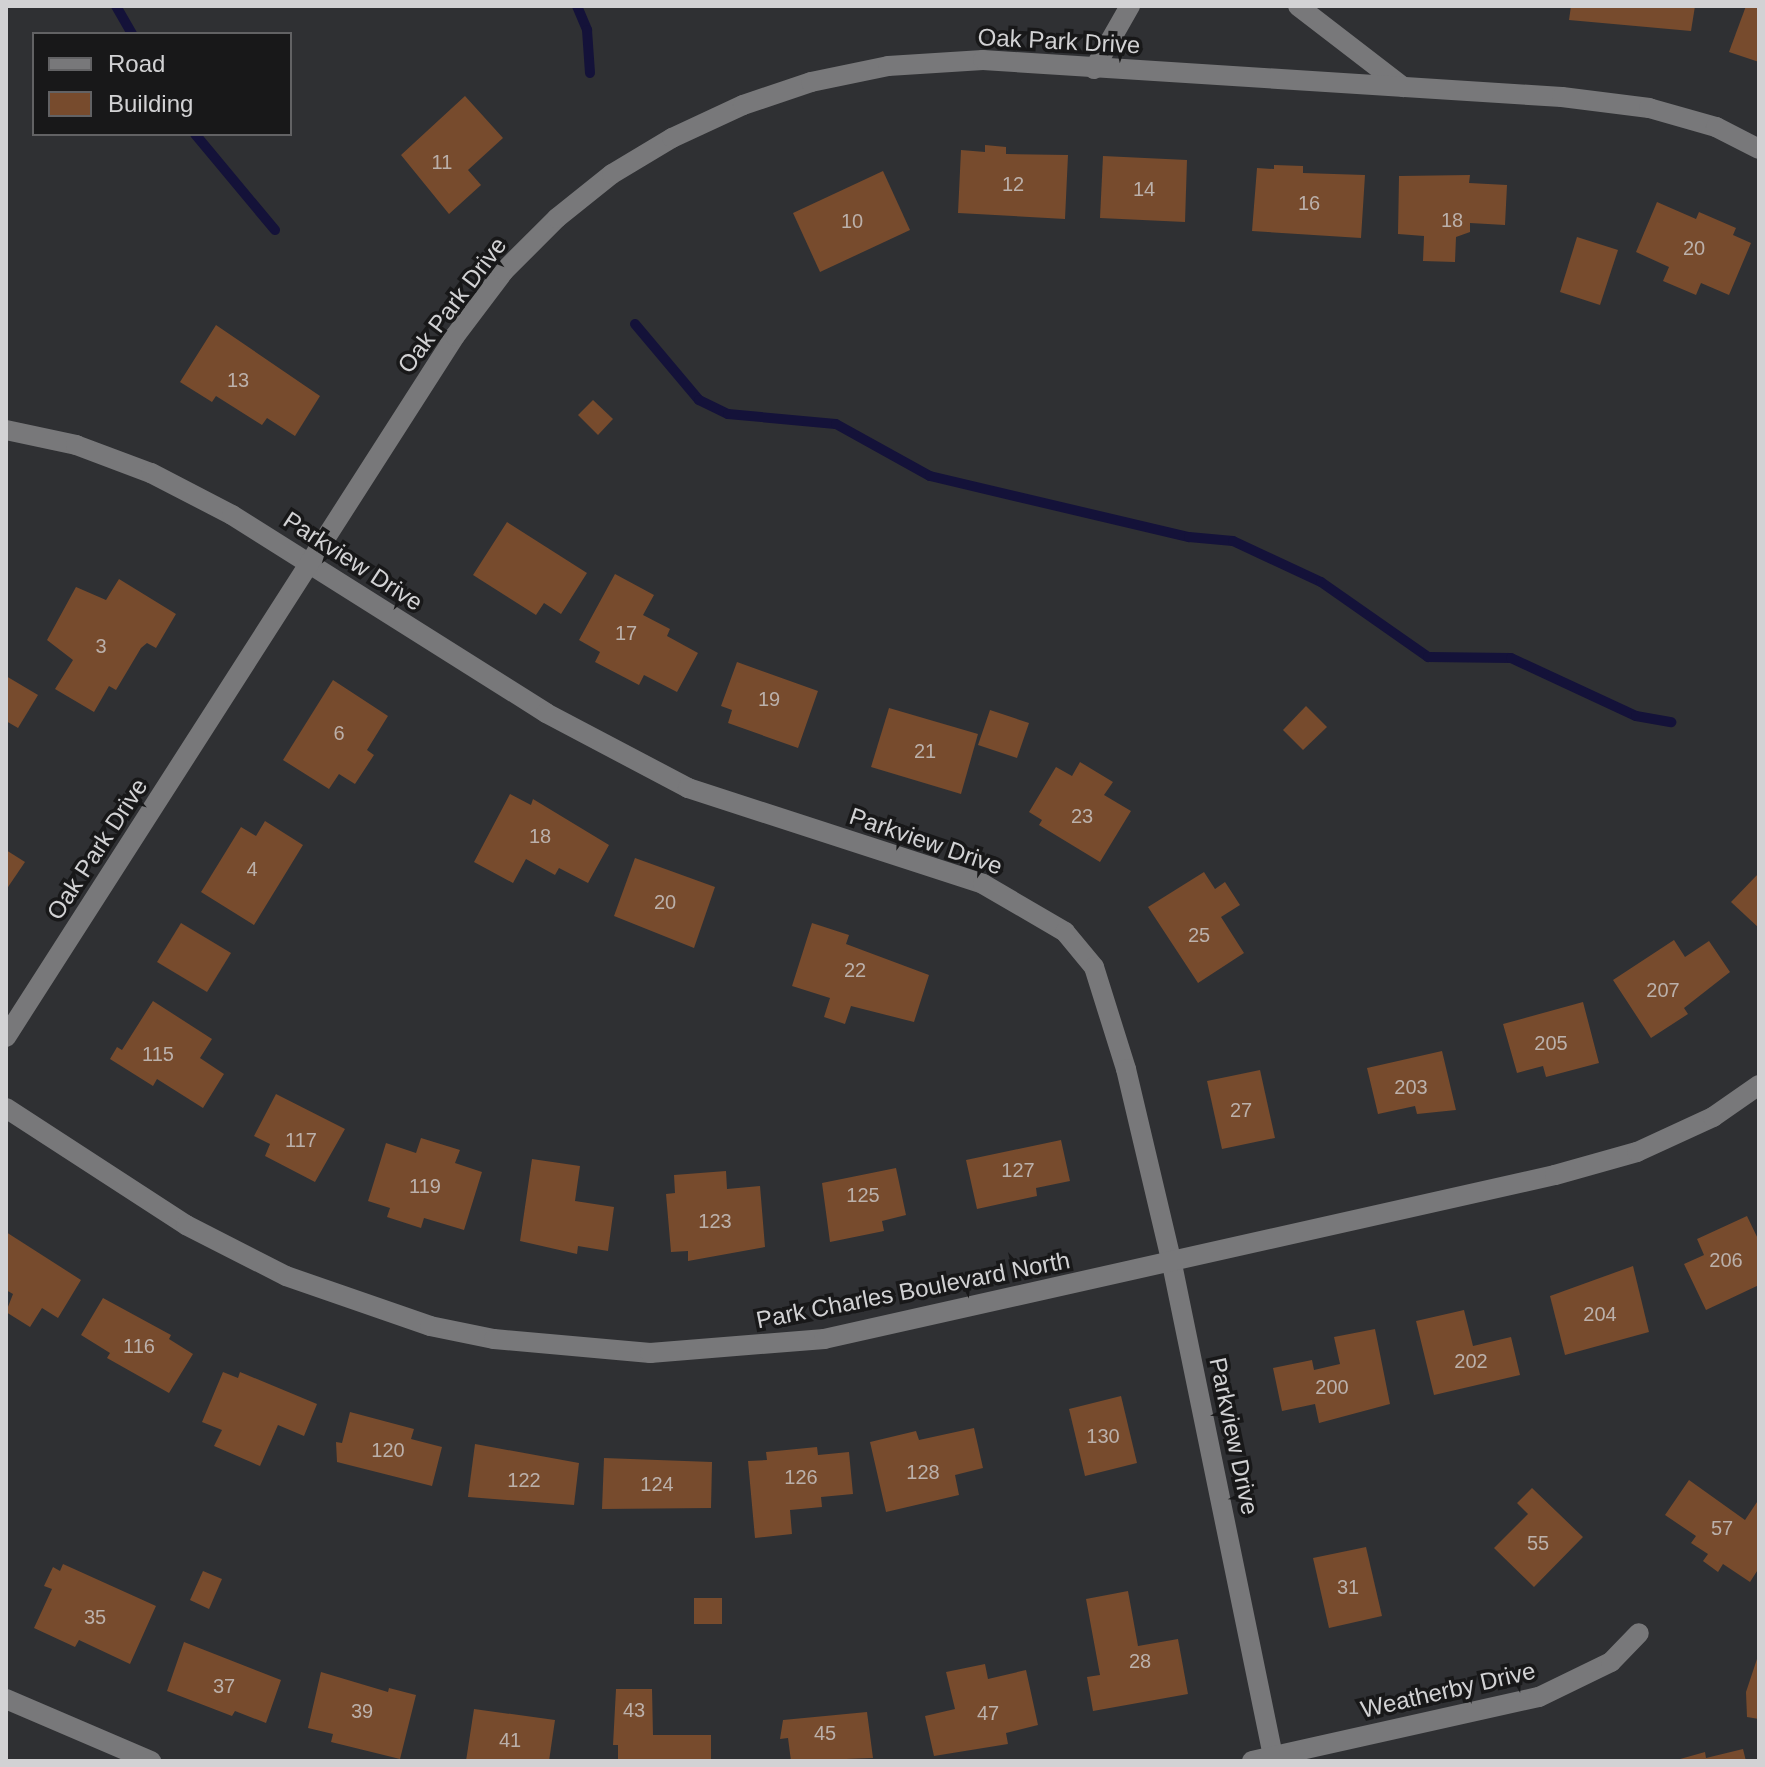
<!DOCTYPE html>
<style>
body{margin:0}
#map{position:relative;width:1765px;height:1767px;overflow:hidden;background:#2f3033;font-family:Helvetica,sans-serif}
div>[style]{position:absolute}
.stream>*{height:10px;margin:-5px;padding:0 5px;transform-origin:5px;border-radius:5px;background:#141239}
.building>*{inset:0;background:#774b2d}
.minor>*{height:20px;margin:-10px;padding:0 10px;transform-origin:10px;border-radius:10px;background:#78787a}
span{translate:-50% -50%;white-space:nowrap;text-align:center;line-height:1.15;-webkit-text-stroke:7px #181819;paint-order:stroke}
.number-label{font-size:20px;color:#bbb0aa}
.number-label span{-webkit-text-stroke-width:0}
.street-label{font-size:24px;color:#d2d2d4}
.frame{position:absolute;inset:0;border:8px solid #d2d2d4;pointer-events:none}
.legend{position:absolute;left:32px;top:32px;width:260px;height:104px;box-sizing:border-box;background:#181819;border:2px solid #626264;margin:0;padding:10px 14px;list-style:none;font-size:24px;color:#d2d2d4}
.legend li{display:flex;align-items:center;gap:16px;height:40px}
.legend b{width:40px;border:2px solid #626264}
</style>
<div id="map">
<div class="stream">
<div style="left:116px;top:6px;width:32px;rotate:60deg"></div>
<div style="left:577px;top:6px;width:26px;rotate:67deg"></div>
<div style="left:587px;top:30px;width:43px;rotate:86deg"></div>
<div style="left:195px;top:134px;width:125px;rotate:50.2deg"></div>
<div style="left:635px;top:324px;width:99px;rotate:49.9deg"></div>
<div style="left:699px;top:400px;width:32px;rotate:26deg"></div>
<div style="left:728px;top:414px;width:108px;rotate:5.3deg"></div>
<div style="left:836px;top:424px;width:107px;rotate:29deg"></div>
<div style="left:930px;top:476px;width:266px;rotate:13.3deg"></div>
<div style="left:1189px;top:537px;width:44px;rotate:5.2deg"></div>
<div style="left:1233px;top:541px;width:97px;rotate:25deg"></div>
<div style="left:1321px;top:582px;width:131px;rotate:35deg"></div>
<div style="left:1428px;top:657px;width:83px;rotate:0.7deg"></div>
<div style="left:1511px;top:658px;width:138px;rotate:24.9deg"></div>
<div style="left:1636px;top:716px;width:36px;rotate:10deg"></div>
</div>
<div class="building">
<div style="clip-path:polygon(1571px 6px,1695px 6px,1691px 31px,1569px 20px)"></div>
<div style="clip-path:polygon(1746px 6px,1759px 6px,1759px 62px,1729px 52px)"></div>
<div style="clip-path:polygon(465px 96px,503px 138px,468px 170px,481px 185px,449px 214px,401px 155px)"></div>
<div style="clip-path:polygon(985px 145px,1006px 147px,1006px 154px,1068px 155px,1065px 219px,958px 213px,961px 150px,985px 152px)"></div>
<div style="clip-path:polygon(1103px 156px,1187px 160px,1185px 222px,1100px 218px)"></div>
<div style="clip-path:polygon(1274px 165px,1303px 166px,1303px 173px,1365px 175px,1361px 238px,1252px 231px,1257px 168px,1274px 169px)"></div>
<div style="clip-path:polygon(883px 171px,910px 230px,820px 272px,793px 213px)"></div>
<div style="clip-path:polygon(1470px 175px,1469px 183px,1507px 185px,1505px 225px,1470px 223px,1470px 232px,1456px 237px,1455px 262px,1423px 261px,1424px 236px,1398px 234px,1399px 176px)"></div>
<div style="clip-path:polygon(1657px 202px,1696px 219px,1699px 212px,1736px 228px,1733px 235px,1751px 243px,1729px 295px,1701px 283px,1696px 295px,1663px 281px,1669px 267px,1636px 252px)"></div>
<div style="clip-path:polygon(1577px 237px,1618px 250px,1600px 305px,1560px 292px)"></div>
<div style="clip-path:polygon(216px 325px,320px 396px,295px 436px,267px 418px,262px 425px,216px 396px,212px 402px,180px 382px)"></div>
<div style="clip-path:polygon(593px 400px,613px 419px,598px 435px,578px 415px)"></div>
<div style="clip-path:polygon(507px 522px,587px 573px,561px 614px,544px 603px,536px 615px,473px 575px)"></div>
<div style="clip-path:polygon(615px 574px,654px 595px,643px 615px,670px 629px,667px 636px,698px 653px,677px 692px,644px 675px,639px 685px,595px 662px,600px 652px,579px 640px)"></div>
<div style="clip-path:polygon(119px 579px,176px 614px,156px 648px,147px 643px,141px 648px,116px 690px,109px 686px,94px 712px,55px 689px,73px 660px,47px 640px,76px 587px,106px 600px)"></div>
<div style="clip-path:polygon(737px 662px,818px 691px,798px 748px,728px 723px,732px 710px,721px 706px)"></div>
<div style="clip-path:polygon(6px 676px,38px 695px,18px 728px,6px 721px)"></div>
<div style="clip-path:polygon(333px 680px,388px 716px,367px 750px,374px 755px,355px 784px,339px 774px,329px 789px,283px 760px)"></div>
<div style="clip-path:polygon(1306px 706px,1327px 727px,1303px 750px,1283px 730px)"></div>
<div style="clip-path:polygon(889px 708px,978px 734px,961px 794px,871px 767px)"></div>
<div style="clip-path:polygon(990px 710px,1029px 723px,1017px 758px,978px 745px)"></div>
<div style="clip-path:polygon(1080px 762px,1113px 782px,1104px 795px,1131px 811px,1100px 862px,1039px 825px,1042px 820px,1029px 812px,1056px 767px,1072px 776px)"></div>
<div style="clip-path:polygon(510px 794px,531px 805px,533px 799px,609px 845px,588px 883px,559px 868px,555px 875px,526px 859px,513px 883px,474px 862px)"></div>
<div style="clip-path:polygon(265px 821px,303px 845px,254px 925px,201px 892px,241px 827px,256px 836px)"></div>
<div style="clip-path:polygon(6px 850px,25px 862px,6px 890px)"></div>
<div style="clip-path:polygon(635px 858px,715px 887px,694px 948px,614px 916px)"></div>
<div style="clip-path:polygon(1204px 872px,1215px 889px,1225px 882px,1240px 905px,1221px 917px,1244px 953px,1198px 983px,1148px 907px)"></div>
<div style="clip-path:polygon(1759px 873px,1759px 928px,1731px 902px)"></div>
<div style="clip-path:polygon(181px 923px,231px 953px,207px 992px,157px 962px)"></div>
<div style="clip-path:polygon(812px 923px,849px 935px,846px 944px,929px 975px,914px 1022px,851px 1006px,845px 1024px,824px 1017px,830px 998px,792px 986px)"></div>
<div style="clip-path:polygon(1674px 940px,1685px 957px,1709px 941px,1730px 972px,1684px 1008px,1688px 1014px,1651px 1038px,1613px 980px)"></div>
<div style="clip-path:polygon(153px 1001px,212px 1039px,200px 1058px,224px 1074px,203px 1108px,157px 1079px,153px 1086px,110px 1059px,117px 1047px,122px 1050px)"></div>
<div style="clip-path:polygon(1583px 1002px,1599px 1063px,1546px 1077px,1543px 1066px,1517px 1073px,1503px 1024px)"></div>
<div style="clip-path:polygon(1442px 1051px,1456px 1110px,1417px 1114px,1415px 1106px,1378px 1114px,1367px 1068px)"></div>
<div style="clip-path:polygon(1260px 1070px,1275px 1138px,1222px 1149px,1207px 1081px)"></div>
<div style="clip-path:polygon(276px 1094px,345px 1129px,315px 1182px,265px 1156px,270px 1144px,254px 1136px)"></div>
<div style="clip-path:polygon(421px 1138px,460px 1150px,455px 1163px,482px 1172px,464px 1230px,424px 1218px,421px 1228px,387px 1217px,390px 1208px,368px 1201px,386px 1143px,416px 1153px)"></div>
<div style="clip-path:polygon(1061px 1140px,1070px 1181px,1036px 1188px,1037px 1196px,977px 1209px,966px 1160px)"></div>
<div style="clip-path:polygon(532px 1159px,580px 1166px,575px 1201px,614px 1207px,608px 1251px,578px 1246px,577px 1254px,520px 1241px)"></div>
<div style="clip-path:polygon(896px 1168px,906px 1215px,882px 1221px,884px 1231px,830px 1242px,822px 1183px)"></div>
<div style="clip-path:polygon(726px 1171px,727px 1189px,760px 1186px,765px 1247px,688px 1261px,688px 1251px,671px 1252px,666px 1194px,675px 1193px,674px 1175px)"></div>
<div style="clip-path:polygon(1747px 1216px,1759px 1241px,1759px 1285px,1706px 1310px,1684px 1264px,1704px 1255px,1697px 1239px)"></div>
<div style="clip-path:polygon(6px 1232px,81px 1280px,58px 1318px,42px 1308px,30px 1327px,6px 1312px,13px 1294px,6px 1290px)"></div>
<div style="clip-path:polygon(1633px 1266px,1649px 1332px,1565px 1355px,1550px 1296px)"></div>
<div style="clip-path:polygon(103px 1298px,171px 1335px,169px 1339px,193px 1354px,169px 1393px,107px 1358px,110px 1353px,81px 1335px)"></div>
<div style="clip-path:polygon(1464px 1310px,1473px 1346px,1511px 1337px,1520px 1375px,1434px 1395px,1416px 1321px)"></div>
<div style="clip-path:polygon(1375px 1329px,1390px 1404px,1319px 1423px,1315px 1404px,1282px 1411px,1273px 1368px,1312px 1360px,1314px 1370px,1340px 1364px,1334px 1337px)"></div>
<div style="clip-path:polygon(223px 1372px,238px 1378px,240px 1372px,317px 1404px,304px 1436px,278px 1425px,260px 1466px,214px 1446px,222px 1430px,202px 1422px)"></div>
<div style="clip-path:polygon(1121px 1396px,1137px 1463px,1085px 1476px,1069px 1409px)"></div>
<div style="clip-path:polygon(350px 1412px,414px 1429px,411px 1439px,442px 1447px,432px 1486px,337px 1462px,336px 1442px,342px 1443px)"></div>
<div style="clip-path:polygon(974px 1428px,983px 1468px,955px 1475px,959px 1495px,886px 1512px,870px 1442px,916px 1431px,919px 1440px)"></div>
<div style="clip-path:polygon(475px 1444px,579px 1463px,574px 1505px,468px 1497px)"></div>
<div style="clip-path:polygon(817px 1447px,818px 1455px,849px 1452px,853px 1494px,821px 1497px,822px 1507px,790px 1510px,792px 1534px,755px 1538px,748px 1461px,767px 1460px,766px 1452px)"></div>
<div style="clip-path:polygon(604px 1458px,712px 1462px,711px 1508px,602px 1509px)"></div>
<div style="clip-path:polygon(1689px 1480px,1745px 1520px,1759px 1499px,1759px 1568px,1750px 1582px,1723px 1564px,1718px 1572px,1703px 1561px,1708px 1554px,1691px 1543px,1696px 1536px,1665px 1515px)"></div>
<div style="clip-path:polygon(1532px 1488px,1583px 1537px,1534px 1587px,1494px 1548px,1528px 1514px,1517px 1503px)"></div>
<div style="clip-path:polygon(1366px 1547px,1382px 1616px,1329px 1628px,1313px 1558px)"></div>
<div style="clip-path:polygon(63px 1564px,156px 1606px,130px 1664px,79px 1640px,75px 1647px,34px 1628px,52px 1589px,44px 1586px,53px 1567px,60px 1571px)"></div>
<div style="clip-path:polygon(203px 1571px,222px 1579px,209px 1609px,190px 1600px)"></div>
<div style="clip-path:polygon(1128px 1591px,1138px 1646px,1178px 1639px,1188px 1694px,1093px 1711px,1087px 1677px,1100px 1675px,1086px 1599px)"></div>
<div style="clip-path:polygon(694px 1598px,722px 1598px,722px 1624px,694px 1624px)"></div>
<div style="clip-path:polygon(184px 1642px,281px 1680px,266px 1723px,235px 1711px,232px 1716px,167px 1691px)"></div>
<div style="clip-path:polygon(1759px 1653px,1759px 1719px,1747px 1717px,1746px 1692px)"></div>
<div style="clip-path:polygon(985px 1664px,988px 1679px,1026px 1670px,1038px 1725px,1006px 1733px,1008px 1744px,934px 1756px,925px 1716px,955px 1709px,946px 1672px)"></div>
<div style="clip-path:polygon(321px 1672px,388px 1692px,389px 1688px,416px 1695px,400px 1759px,331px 1742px,333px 1734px,308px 1728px)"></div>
<div style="clip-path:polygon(616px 1689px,652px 1689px,653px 1735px,711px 1735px,711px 1761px,618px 1761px,618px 1745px,613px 1745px)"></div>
<div style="clip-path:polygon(474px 1709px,555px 1720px,549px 1761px,466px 1761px)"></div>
<div style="clip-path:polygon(867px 1712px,873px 1758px,791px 1761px,788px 1738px,780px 1739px,783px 1720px)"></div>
<div style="clip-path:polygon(1743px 1749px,1746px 1761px,1673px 1761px,1705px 1752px,1706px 1758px)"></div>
</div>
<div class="minor">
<div style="left:1298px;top:6px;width:133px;rotate:37.6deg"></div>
<div style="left:1094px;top:69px;width:73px;rotate:-60.3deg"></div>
<div style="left:6px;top:430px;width:72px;rotate:12.1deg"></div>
<div style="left:76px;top:445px;width:80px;rotate:20.5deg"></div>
<div style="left:151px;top:473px;width:91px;rotate:27.4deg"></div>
<div style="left:232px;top:515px;width:371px;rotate:32.2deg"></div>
<div style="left:546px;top:713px;width:161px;rotate:27.8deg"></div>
<div style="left:688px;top:788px;width:310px;rotate:18deg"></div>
<div style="left:983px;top:884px;width:95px;rotate:30.3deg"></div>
<div style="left:1065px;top:932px;width:45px;rotate:50.4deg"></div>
<div style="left:1094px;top:967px;width:107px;rotate:72.6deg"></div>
<div style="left:1126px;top:1069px;width:200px;rotate:76.7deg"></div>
<div style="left:1172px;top:1264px;width:502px;rotate:78.4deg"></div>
<div style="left:6px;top:1037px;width:832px;rotate:-57.36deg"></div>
<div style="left:455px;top:336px;width:81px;rotate:-53deg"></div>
<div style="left:504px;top:271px;width:75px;rotate:-45deg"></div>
<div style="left:557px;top:218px;width:70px;rotate:-38.7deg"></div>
<div style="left:612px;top:174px;width:70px;rotate:-31deg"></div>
<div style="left:672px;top:138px;width:78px;rotate:-24.9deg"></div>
<div style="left:743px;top:105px;width:72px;rotate:-18.7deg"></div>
<div style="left:811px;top:82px;width:79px;rotate:-11.7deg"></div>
<div style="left:888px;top:66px;width:95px;rotate:-3.6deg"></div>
<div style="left:983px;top:60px;width:580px;rotate:3.66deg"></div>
<div style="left:1562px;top:97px;width:88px;rotate:7.2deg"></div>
<div style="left:1649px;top:108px;width:70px;rotate:15.8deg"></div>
<div style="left:1716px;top:127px;width:48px;rotate:27.1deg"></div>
<div style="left:6px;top:1108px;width:215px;rotate:33deg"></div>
<div style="left:186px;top:1225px;width:112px;rotate:27deg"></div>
<div style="left:286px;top:1276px;width:152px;rotate:19.1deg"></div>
<div style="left:430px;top:1326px;width:65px;rotate:11.5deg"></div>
<div style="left:494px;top:1339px;width:157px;rotate:5.1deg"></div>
<div style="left:650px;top:1353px;width:175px;rotate:-4.6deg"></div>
<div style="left:824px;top:1339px;width:749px;rotate:-12.64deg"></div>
<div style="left:1555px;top:1175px;width:85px;rotate:-15.7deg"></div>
<div style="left:1637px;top:1152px;width:84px;rotate:-24.7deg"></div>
<div style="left:1713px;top:1117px;width:56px;rotate:-34.8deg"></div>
<div style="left:6px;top:1699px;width:158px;rotate:23.2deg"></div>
<div style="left:1252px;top:1761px;width:294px;rotate:-12.6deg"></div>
<div style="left:1539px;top:1697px;width:80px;rotate:-25.9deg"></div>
<div style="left:1611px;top:1662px;width:40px;rotate:-46deg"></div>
</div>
<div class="number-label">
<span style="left:442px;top:162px">11</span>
<span style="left:1013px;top:184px">12</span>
<span style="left:1144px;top:189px">14</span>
<span style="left:1309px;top:203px">16</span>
<span style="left:1452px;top:220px">18</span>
<span style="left:852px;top:221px">10</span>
<span style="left:1694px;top:248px">20</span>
<span style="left:238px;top:380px">13</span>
<span style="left:626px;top:633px">17</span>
<span style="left:101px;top:646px">3</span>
<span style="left:769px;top:699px">19</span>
<span style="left:339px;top:733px">6</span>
<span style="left:925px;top:751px">21</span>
<span style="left:1082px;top:816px">23</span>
<span style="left:540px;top:836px">18</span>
<span style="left:252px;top:869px">4</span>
<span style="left:665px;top:902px">20</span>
<span style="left:1199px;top:935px">25</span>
<span style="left:855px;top:970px">22</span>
<span style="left:1663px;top:990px">207</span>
<span style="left:1551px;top:1043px">205</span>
<span style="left:158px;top:1054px">115</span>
<span style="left:1411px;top:1087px">203</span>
<span style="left:1241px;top:1110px">27</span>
<span style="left:301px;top:1140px">117</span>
<span style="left:1018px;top:1170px">127</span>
<span style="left:425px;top:1186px">119</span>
<span style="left:863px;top:1195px">125</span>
<span style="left:715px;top:1221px">123</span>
<span style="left:1726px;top:1260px">206</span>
<span style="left:1600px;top:1314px">204</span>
<span style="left:139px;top:1346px">116</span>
<span style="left:1471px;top:1361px">202</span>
<span style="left:1332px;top:1387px">200</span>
<span style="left:1103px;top:1436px">130</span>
<span style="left:388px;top:1450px">120</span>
<span style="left:923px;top:1472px">128</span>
<span style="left:801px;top:1477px">126</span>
<span style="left:524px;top:1480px">122</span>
<span style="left:657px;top:1484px">124</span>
<span style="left:1722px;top:1528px">57</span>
<span style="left:1538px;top:1543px">55</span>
<span style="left:1348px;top:1587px">31</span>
<span style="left:95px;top:1617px">35</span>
<span style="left:1140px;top:1661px">28</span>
<span style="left:224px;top:1686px">37</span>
<span style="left:634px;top:1710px">43</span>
<span style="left:362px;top:1711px">39</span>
<span style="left:988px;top:1713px">47</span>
<span style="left:825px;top:1733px">45</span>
<span style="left:510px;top:1740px">41</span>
</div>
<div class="street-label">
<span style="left:1059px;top:41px;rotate:3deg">Oak Park Drive</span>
<span style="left:452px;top:305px;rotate:-53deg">Oak Park Drive</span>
<span style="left:353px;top:561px;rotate:33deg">Parkview Drive</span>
<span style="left:926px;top:841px;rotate:19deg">Parkview Drive</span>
<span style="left:97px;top:849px;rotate:-57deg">Oak Park Drive</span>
<span style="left:913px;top:1290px;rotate:-11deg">Park Charles Boulevard North</span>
<span style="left:1234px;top:1436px;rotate:78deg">Parkview Drive</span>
<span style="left:1448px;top:1690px;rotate:-13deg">Weatherby Drive</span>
</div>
<div class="frame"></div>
<ul class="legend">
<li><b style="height:10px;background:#78787a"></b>Road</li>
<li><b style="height:22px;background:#774b2d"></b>Building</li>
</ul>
</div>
